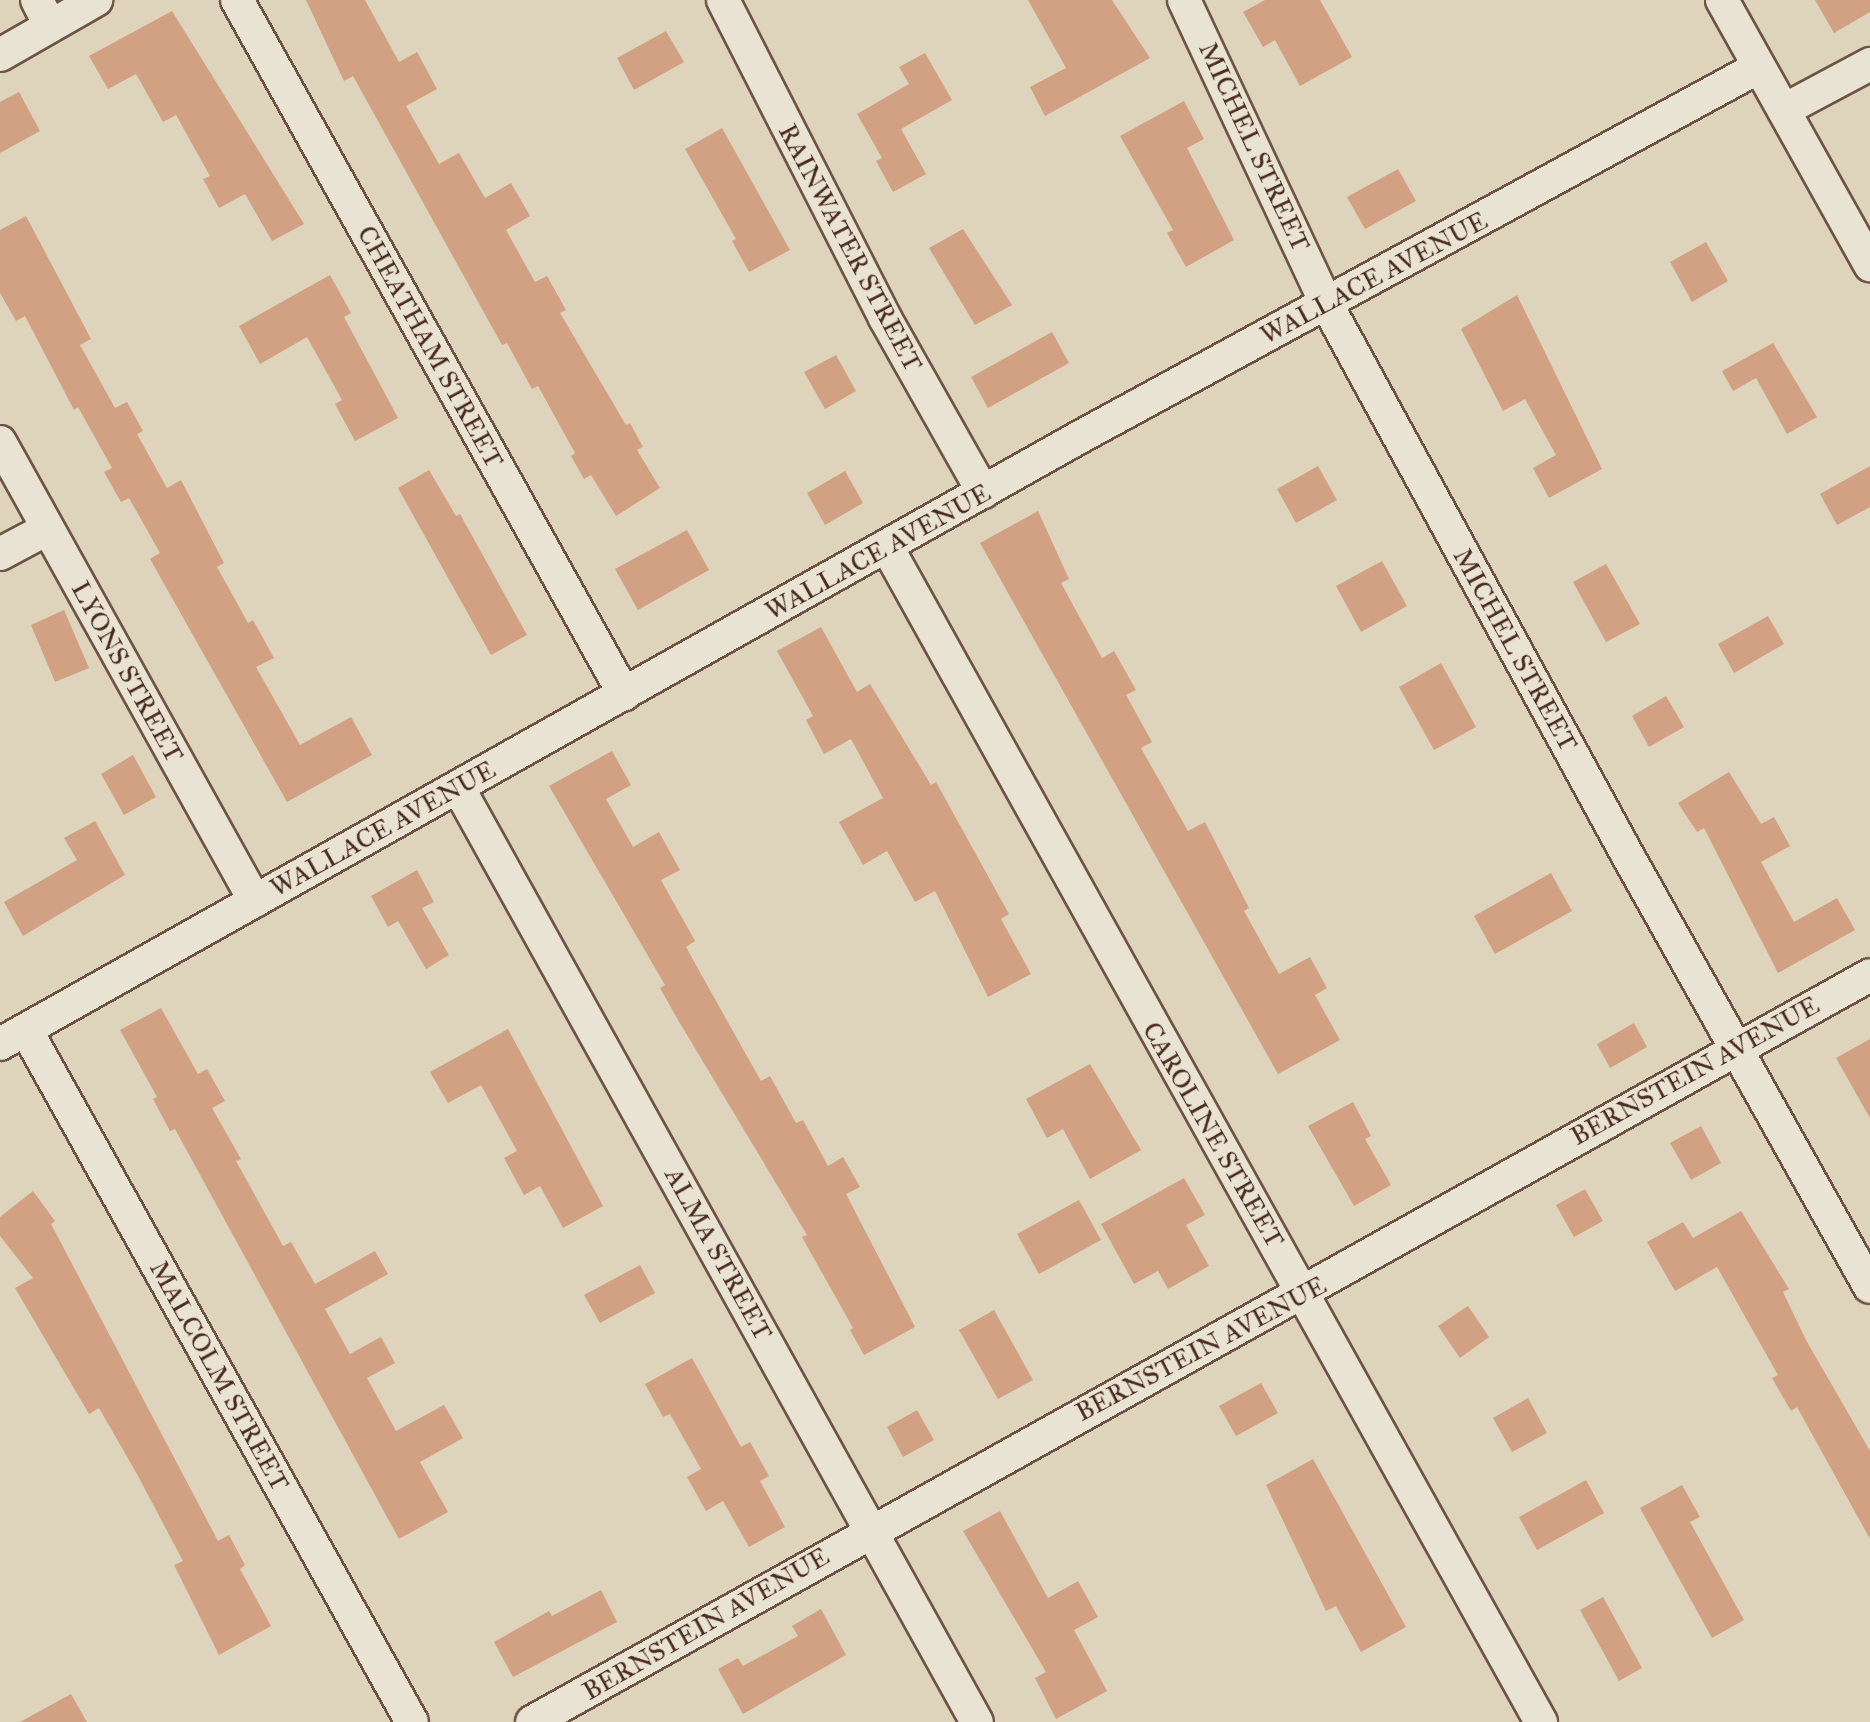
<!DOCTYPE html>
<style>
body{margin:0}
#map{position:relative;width:1870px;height:1722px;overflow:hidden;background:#ddd4bb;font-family:"IM FELL Great Primer",serif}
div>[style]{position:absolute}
.building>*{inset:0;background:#d2a183}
.roads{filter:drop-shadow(2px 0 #6d5445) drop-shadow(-2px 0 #6d5445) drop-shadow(0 2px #6d5445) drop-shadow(0 -2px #6d5445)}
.minor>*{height:32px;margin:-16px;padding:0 16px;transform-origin:16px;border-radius:16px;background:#e9e3d3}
span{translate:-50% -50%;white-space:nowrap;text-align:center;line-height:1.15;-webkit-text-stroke:5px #e9e3d3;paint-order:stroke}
.street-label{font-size:26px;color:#48291e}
</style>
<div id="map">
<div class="building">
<div style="clip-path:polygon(306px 0,365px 0,399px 62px,417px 52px,437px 89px,406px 106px,439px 164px,459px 153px,485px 198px,511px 183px,530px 216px,506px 230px,535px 282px,547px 276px,566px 310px,560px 313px,626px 425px,630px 423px,643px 447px,637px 450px,660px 488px,616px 516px,591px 475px,584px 479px,571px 456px,575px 453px,538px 386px,532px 389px,507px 343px,502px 345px,353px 76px,344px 81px)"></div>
<div style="clip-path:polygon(1028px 0,1112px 0,1150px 58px,1045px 116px,1030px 87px,1066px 68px)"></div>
<div style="clip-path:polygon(1265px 0,1320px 0,1352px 57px,1300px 86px,1275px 40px,1263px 47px,1243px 12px)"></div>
<div style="clip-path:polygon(1815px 0,1870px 0,1870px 12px,1834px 33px)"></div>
<div style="clip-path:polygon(172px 11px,304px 224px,272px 241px,245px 194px,219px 208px,203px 179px,210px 176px,176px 115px,163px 122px,136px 74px,108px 89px,89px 56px)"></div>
<div style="clip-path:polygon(666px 31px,684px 62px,634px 90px,617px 58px)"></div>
<div style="clip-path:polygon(925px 53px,952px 100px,901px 129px,926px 174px,893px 192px,876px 161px,882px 158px,857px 114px,909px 84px,899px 67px)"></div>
<div style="clip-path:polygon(19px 92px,40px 131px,0 153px,0 102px)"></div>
<div style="clip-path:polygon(1184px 101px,1204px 139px,1187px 148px,1234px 240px,1186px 267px,1167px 233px,1173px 230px,1120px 136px)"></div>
<div style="clip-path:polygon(722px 128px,790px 250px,749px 272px,732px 241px,736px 239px,685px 149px)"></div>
<div style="clip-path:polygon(1398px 169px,1416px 201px,1365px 229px,1347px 197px)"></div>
<div style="clip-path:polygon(26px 216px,91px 339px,80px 345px,115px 408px,127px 402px,143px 431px,137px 434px,167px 488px,181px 480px,224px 563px,217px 567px,248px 623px,253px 620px,274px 658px,256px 667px,300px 745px,351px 717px,372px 755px,287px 802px,150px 559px,160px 553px,129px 498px,121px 502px,104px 472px,112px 468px,78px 407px,74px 410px,25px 316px,16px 321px,0 293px,0 230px)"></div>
<div style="clip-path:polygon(963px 229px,1012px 305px,975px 325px,929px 248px)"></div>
<div style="clip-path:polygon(1706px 242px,1728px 281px,1692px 302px,1670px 262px)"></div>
<div style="clip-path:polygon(330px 275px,351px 313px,344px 317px,398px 418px,355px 441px,335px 404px,342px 400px,307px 337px,260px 364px,239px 326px)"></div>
<div style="clip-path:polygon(1517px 295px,1602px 469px,1549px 498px,1533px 468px,1556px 455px,1525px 399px,1503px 411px,1461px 329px)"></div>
<div style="clip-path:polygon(1052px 332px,1069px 363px,988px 408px,971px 377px)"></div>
<div style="clip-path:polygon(1773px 343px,1817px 417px,1787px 434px,1756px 378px,1733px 391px,1722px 371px)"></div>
<div style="clip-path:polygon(836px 355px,856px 391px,825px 409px,804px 372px)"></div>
<div style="clip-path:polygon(1318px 466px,1337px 500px,1296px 523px,1277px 489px)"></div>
<div style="clip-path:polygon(1870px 466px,1870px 507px,1837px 525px,1820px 494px)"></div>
<div style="clip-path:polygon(429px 470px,456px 516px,460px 514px,527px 635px,491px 655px,398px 488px)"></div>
<div style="clip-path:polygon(845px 471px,863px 503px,825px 525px,807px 493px)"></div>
<div style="clip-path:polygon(1038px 511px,1069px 579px,1061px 583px,1102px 658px,1114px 651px,1136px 690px,1126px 695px,1152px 742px,1141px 748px,1188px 831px,1205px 822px,1249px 908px,1244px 911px,1279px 974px,1310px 957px,1327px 988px,1315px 995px,1340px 1040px,1278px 1074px,980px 543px)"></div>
<div style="clip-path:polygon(687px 530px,709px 570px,638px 610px,615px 569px)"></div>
<div style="clip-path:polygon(1382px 561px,1407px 606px,1361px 632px,1336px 586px)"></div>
<div style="clip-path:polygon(1606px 564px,1640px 624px,1606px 642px,1573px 582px)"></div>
<div style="clip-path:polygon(64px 610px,89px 668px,55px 682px,31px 625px)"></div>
<div style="clip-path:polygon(1768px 616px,1784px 644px,1734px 673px,1718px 644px)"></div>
<div style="clip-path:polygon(821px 627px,857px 692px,870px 684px,931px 785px,936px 782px,1009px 914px,1001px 919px,1031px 974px,988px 997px,935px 891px,915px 902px,887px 851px,863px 865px,839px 822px,883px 798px,851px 739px,824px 754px,806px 720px,813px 716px,777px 651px)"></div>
<div style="clip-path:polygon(1441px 663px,1476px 727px,1434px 750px,1399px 687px)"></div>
<div style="clip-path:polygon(1666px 696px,1684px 727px,1649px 747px,1632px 716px)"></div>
<div style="clip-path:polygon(612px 751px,631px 785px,606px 799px,633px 847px,659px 832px,680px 870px,661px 880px,695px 941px,686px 947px,730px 1026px,761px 1081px,770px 1076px,796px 1123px,803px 1120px,828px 1166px,843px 1157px,860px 1187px,846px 1194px,915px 1327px,864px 1355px,850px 1330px,853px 1328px,802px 1237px,807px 1235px,678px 1020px,660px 988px,665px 985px,549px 786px)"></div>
<div style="clip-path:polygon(133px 755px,156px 797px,124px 815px,101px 774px)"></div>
<div style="clip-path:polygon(1729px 772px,1761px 824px,1774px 817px,1790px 846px,1761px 862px,1794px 922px,1837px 898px,1855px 930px,1778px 973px,1704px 828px,1697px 832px,1678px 803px)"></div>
<div style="clip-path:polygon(95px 821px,125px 875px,23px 936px,4px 902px,77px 860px,64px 838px)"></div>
<div style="clip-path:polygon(417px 870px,434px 902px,422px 908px,449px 955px,426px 969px,398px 921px,388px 927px,371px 896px)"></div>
<div style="clip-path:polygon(1551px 873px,1572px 911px,1495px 954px,1474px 916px)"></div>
<div style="clip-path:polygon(161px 1008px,198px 1074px,207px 1069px,225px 1101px,212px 1108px,241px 1159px,236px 1161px,283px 1246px,291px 1242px,315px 1284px,375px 1251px,388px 1274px,325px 1309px,350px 1354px,381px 1337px,395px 1363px,367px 1378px,396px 1431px,444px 1405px,463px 1438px,420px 1462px,448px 1512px,399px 1539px,175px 1129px,170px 1131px,153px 1099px,157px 1097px,120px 1030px)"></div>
<div style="clip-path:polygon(1634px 1023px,1647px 1047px,1610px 1068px,1597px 1044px)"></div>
<div style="clip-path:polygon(508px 1029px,603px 1206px,563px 1228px,540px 1186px,524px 1195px,504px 1158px,517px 1151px,481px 1085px,448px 1103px,430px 1072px)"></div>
<div style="clip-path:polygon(1870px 1039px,1870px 1118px,1836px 1058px)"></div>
<div style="clip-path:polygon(1090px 1064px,1141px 1150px,1090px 1179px,1063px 1129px,1047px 1138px,1026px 1099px)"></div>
<div style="clip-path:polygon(1353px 1102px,1371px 1136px,1365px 1139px,1391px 1185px,1354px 1206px,1308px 1126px)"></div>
<div style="clip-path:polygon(1701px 1126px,1721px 1163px,1691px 1180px,1670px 1143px)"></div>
<div style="clip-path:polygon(1184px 1178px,1205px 1215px,1186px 1225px,1209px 1266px,1168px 1289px,1158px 1271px,1134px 1284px,1101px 1224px)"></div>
<div style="clip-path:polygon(1585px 1189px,1603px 1221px,1574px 1237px,1556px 1205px)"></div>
<div style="clip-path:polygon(33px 1191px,55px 1221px,51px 1224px,218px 1541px,229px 1535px,245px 1565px,240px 1569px,271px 1626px,219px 1655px,174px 1565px,183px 1561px,138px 1476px,99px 1408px,89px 1414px,15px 1288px,33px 1278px,0 1236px,0 1217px)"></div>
<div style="clip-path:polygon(1079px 1200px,1101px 1240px,1039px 1274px,1017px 1234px)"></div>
<div style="clip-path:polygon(1741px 1211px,1789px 1289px,1783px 1292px,1806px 1340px,1870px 1451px,1870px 1539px,1797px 1407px,1791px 1411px,1772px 1378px,1778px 1375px,1717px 1267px,1675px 1291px,1647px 1242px,1683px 1222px,1693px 1238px)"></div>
<div style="clip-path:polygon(640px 1265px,655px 1293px,600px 1323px,584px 1295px)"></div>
<div style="clip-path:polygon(1468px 1306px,1489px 1337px,1460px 1358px,1438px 1326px)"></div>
<div style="clip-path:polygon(994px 1310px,1033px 1380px,998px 1399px,959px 1330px)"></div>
<div style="clip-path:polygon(692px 1358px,741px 1447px,750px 1442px,769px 1476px,760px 1481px,785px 1527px,749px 1547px,723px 1501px,706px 1511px,687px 1477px,701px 1469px,670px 1414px,663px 1417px,645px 1384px)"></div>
<div style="clip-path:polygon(1261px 1383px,1278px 1413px,1236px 1436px,1219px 1406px)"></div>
<div style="clip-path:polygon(1528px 1398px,1547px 1433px,1512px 1452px,1493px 1418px)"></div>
<div style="clip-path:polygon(917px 1410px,934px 1440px,903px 1457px,887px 1427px)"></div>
<div style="clip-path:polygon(1313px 1459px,1406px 1627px,1361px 1652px,1336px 1606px,1326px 1611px,1266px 1485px)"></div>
<div style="clip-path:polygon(1586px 1480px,1604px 1513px,1537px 1550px,1519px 1517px)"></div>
<div style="clip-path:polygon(1682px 1485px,1700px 1517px,1690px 1522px,1744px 1620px,1712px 1638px,1640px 1508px)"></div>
<div style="clip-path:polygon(1000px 1511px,1048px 1598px,1078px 1581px,1098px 1617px,1074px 1630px,1107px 1691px,1056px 1719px,1035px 1678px,1046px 1672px,963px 1531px)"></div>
<div style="clip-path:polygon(601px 1590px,617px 1622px,513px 1677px,494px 1642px,549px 1611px,552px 1616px)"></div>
<div style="clip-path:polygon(1603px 1597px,1642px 1668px,1619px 1681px,1580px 1610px)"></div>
<div style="clip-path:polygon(821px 1609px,846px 1655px,743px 1714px,718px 1669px,738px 1658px,743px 1666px,798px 1636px,792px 1626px)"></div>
<div style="clip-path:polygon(71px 1694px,87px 1722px,20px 1722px)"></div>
</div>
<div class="roads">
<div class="minor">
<div style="left:37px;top:0;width:28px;rotate:63deg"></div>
<div style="left:237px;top:0;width:795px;rotate:60.85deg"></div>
<div style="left:723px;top:0;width:357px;rotate:63deg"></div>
<div style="left:885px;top:318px;width:200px;rotate:60.6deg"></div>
<div style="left:1184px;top:0;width:335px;rotate:64.9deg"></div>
<div style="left:1326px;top:303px;width:630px;rotate:61.36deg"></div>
<div style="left:1628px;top:856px;width:494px;rotate:60.7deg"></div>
<div style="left:1722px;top:0;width:304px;rotate:60.8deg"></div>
<div style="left:0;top:55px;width:111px;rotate:-29.8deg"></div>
<div style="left:1784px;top:110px;width:98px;rotate:-28.1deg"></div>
<div style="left:0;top:442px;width:525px;rotate:60.95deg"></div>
<div style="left:887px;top:547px;width:1345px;rotate:60.9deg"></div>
<div style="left:0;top:554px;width:53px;rotate:-28deg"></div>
<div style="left:458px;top:787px;width:1069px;rotate:60.97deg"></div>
<div style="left:26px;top:1030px;width:792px;rotate:60.85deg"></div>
<div style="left:0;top:1044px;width:1239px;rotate:-29.34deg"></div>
<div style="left:1080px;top:437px;width:773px;rotate:-28.59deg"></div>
<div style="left:532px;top:1722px;width:1532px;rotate:-29.17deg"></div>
</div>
</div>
<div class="street-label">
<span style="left:1254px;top:147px;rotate:65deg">MICHEL STREET</span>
<span style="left:850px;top:248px;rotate:62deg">RAINWATER STREET</span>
<span style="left:1374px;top:278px;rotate:-28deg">WALLACE AVENUE</span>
<span style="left:430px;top:347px;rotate:61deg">CHEATHAM STREET</span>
<span style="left:878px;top:552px;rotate:-29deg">WALLACE AVENUE</span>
<span style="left:1515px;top:650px;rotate:61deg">MICHEL STREET</span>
<span style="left:127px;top:672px;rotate:61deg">LYONS STREET</span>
<span style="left:383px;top:829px;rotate:-29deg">WALLACE AVENUE</span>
<span style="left:1695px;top:1071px;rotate:-29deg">BERNSTEIN AVENUE</span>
<span style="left:1213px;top:1135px;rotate:60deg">CAROLINE STREET</span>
<span style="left:718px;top:1254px;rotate:61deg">ALMA STREET</span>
<span style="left:1201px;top:1349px;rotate:-28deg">BERNSTEIN AVENUE</span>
<span style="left:219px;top:1376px;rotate:61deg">MALCOLM STREET</span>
<span style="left:706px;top:1624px;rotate:-30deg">BERNSTEIN AVENUE</span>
</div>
</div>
